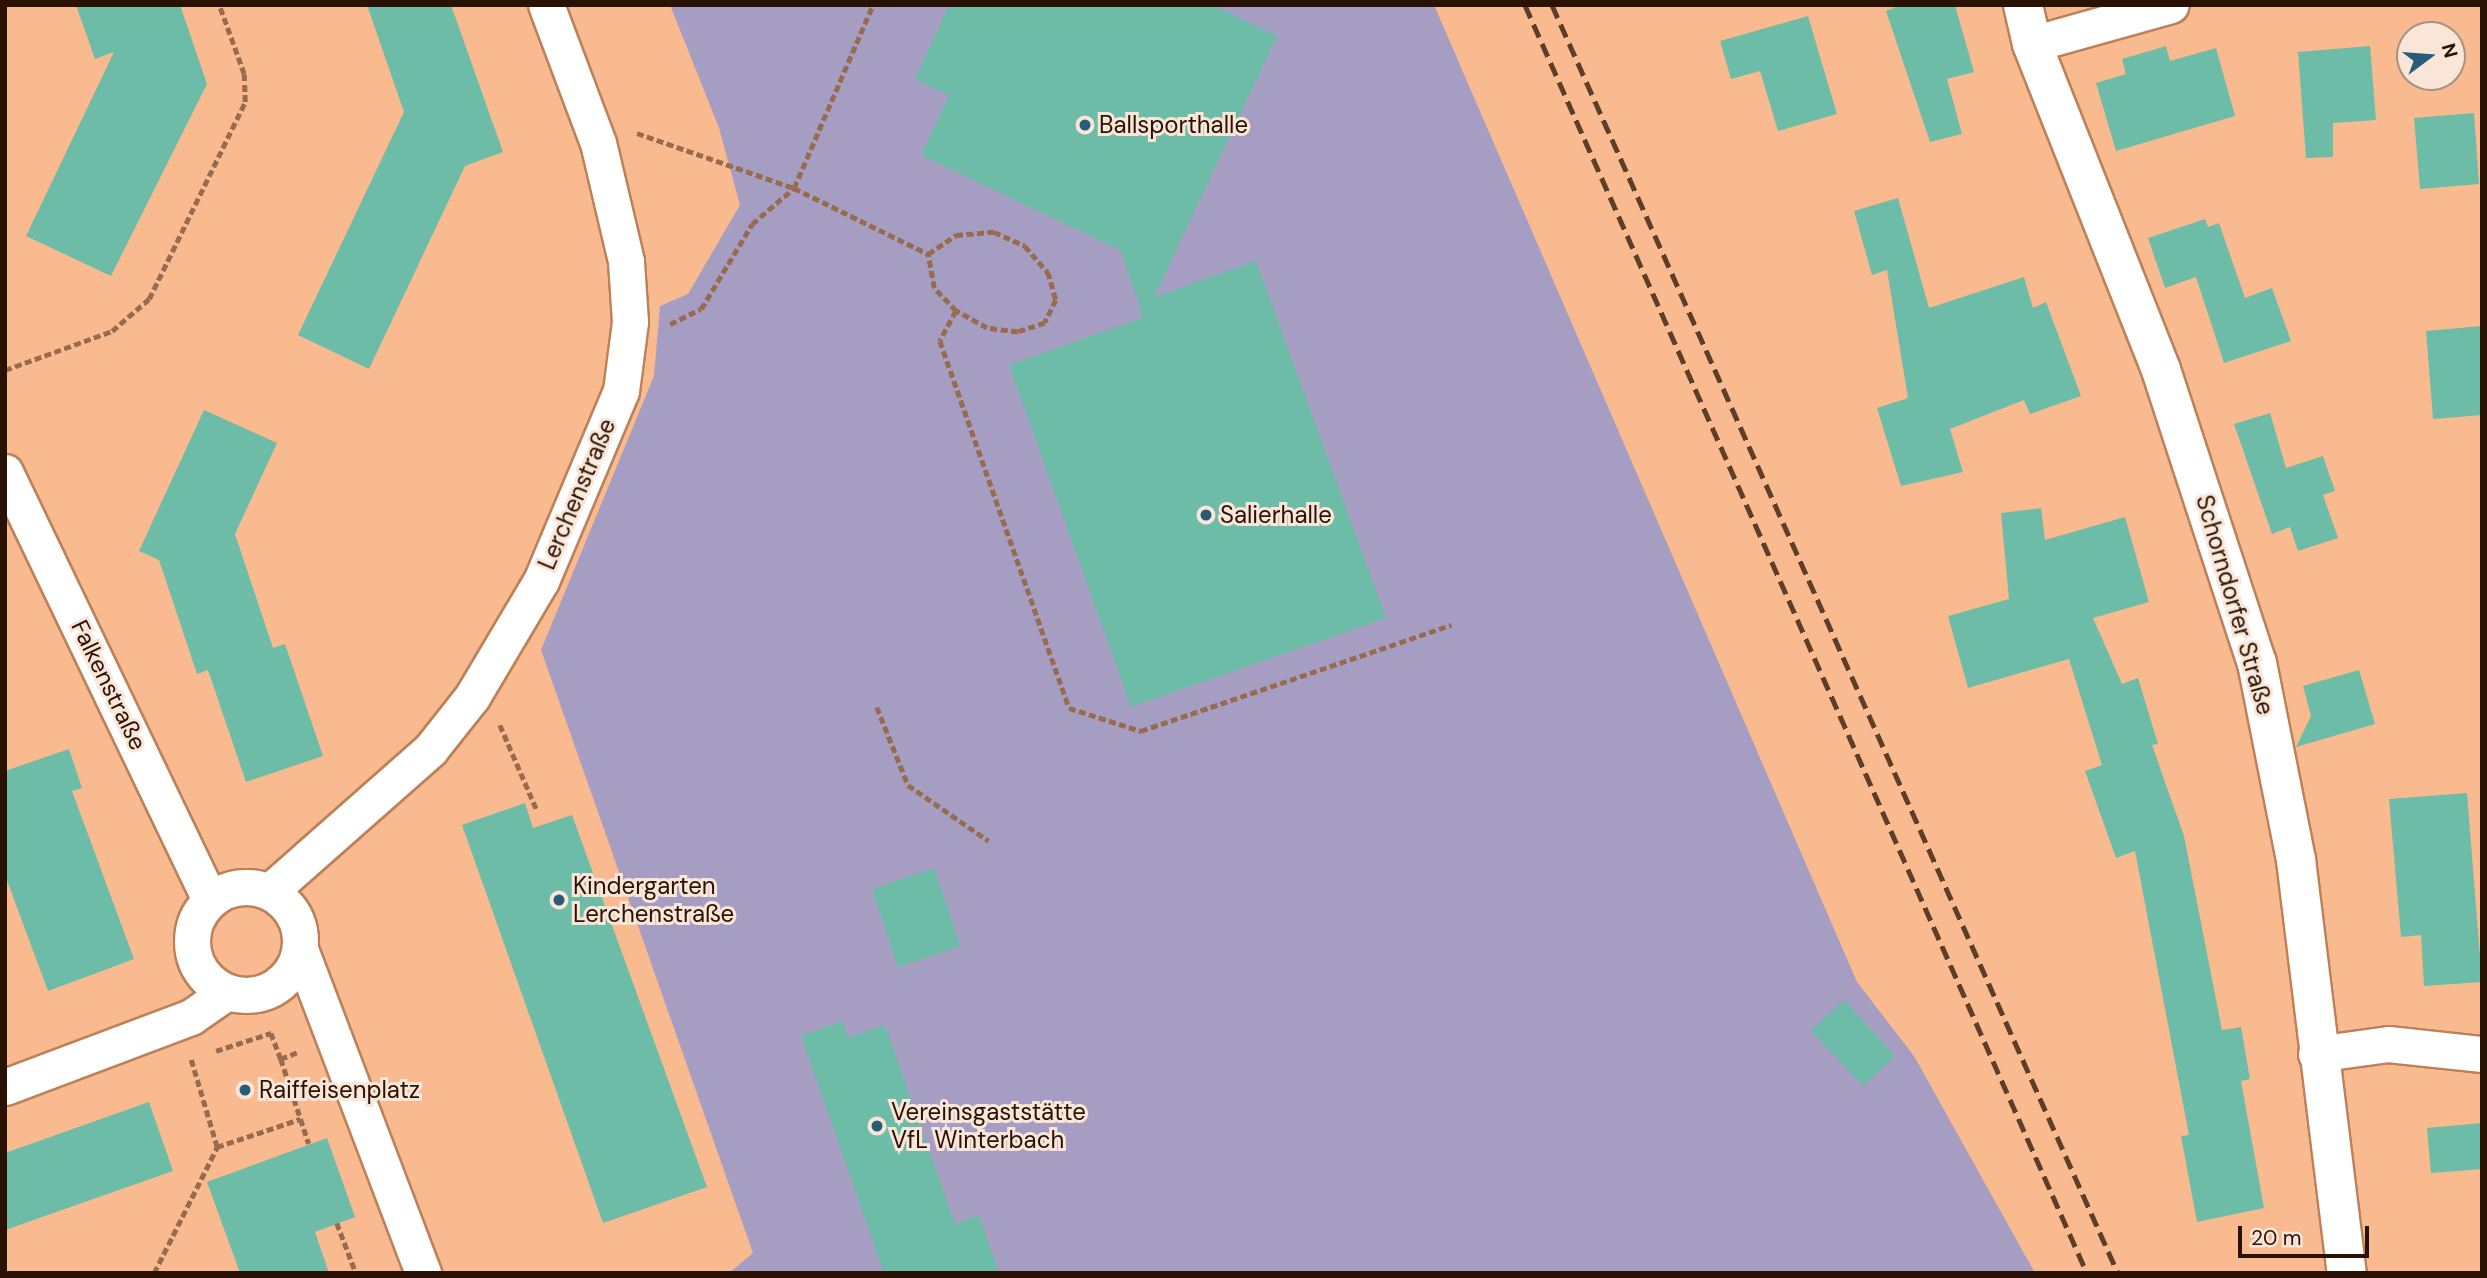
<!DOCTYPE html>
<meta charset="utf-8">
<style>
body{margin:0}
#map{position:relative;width:2487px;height:1278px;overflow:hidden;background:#f9ba90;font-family:"DM Sans",sans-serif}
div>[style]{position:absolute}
.green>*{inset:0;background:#a69ec2}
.building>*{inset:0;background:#6dbca7}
.path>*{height:4.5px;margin-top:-2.25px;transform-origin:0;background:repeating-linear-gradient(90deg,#986b4e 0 7px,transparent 0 10.5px)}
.roads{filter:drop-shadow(2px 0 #bc8158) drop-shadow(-2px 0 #bc8158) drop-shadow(0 2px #bc8158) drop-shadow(0 -2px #bc8158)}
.minor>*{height:35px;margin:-17.5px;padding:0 17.5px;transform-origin:17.5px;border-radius:17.5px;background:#fff}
.minor>.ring{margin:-17.5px;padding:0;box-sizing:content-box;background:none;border:35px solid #fff;border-radius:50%}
.tertiary>*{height:38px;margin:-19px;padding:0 19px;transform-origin:19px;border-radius:19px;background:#fff}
.rail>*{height:5px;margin-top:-2.5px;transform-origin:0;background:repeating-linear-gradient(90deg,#5f3e28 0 14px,transparent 0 21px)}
.dots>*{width:19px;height:19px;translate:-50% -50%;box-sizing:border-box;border:4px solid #fae6d9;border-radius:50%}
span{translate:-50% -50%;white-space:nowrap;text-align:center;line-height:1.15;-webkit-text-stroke:6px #fae6d9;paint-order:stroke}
.poi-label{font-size:24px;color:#291203}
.left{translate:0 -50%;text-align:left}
.street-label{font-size:24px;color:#291203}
.frame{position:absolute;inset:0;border:7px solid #291203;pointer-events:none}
.north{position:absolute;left:2396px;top:21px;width:70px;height:70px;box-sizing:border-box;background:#fae6d9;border:2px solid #a69183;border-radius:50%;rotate:74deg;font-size:19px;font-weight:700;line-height:28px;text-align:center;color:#291203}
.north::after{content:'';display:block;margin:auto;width:24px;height:32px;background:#285c78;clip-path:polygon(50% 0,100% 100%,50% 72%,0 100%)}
.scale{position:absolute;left:2238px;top:1226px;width:131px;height:32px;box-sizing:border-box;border:4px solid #291203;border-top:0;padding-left:9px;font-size:21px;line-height:24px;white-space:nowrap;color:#291203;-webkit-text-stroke:5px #fae6d9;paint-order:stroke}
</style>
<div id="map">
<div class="green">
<div style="clip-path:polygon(670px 5px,1434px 5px,1857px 982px,1914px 1056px,2035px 1273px,729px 1273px,753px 1253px,541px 650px,654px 376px,660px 306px,688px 294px,740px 205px,719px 128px)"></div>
</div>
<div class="building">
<div style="clip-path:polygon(76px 5px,180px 5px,207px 84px,111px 276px,26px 236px,114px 52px,95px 59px)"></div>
<div style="clip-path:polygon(367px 5px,451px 5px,503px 152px,465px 166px,369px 369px,298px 335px,404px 112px)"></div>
<div style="clip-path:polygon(949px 5px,1212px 5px,1277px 36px,1154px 297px,1256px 261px,1386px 618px,1131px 707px,1009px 365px,1142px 318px,1139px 303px,1120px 250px,921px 155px,949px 95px,915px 79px)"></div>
<div style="clip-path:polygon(1901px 5px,1955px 5px,1974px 72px,1947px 79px,1962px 134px,1930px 142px,1886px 11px)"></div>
<div style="clip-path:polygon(1808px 16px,1837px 114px,1778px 131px,1760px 71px,1731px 79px,1720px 41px)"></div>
<div style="clip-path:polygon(2166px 46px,2170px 61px,2216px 48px,2235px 116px,2116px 151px,2096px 83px,2126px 74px,2122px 59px)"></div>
<div style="clip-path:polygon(2370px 46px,2376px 120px,2333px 123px,2333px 157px,2306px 158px,2298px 52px)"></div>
<div style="clip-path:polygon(2474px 113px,2479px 184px,2420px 189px,2414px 118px)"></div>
<div style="clip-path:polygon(1898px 198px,1929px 308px,2024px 277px,2033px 308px,2046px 302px,2081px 396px,2030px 414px,2024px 400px,1950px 429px,1963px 472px,1901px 486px,1877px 408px,1908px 398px,1887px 270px,1872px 275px,1854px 211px)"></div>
<div style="clip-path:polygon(2205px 219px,2208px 227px,2219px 223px,2245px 298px,2272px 288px,2291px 341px,2224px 363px,2196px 277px,2165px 288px,2148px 238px)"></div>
<div style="clip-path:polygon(2482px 326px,2482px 415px,2433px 419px,2426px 331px)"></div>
<div style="clip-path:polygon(204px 410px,277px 443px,235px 534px,273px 648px,285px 644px,323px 756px,246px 782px,208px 670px,197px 674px,159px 560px,139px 551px)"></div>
<div style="clip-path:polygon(2270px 413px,2286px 468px,2323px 456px,2335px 491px,2323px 495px,2338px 538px,2298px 551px,2290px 527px,2272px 534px,2234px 424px)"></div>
<div style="clip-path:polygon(2041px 508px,2045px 540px,2125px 517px,2149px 602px,2093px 618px,2122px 684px,2138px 678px,2158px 744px,2152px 745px,2184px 836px,2222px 1030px,2241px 1027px,2250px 1079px,2241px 1081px,2264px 1208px,2197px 1222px,2181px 1136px,2189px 1135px,2135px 851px,2116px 858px,2085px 771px,2102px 765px,2069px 659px,1968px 688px,1948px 616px,2009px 599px,2001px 513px)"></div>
<div style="clip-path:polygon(2359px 670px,2375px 724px,2296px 747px,2311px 716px,2303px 686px)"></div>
<div style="clip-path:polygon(69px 749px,82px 788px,72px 791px,134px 959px,48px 991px,5px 875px,5px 771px)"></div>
<div style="clip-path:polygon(2467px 793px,2482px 982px,2424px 986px,2421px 935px,2401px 937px,2389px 799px)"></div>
<div style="clip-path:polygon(525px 803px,533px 828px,572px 815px,707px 1187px,603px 1223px,462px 825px)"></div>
<div style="clip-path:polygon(934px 868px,960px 946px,898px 967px,872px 889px)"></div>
<div style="clip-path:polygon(1844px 1000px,1895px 1056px,1863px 1086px,1811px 1030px)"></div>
<div style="clip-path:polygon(843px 1021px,848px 1038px,885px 1025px,955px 1224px,979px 1215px,999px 1273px,884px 1273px,801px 1036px)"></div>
<div style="clip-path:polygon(149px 1102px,173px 1171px,5px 1230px,5px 1153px)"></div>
<div style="clip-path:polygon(2482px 1123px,2482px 1169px,2431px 1173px,2427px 1128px)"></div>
<div style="clip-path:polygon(327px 1138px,355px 1217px,315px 1232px,329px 1273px,240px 1273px,207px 1182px)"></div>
</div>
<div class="path">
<div style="left:637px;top:133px;width:166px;rotate:19.3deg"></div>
<div style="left:794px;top:188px;width:149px;rotate:26.2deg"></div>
<div style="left:928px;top:254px;width:34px;rotate:-34deg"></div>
<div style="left:956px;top:235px;width:38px;rotate:-5deg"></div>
<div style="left:994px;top:232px;width:34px;rotate:24deg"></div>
<div style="left:1025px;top:246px;width:35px;rotate:49deg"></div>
<div style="left:1048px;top:272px;width:29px;rotate:74deg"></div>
<div style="left:1056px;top:300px;width:25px;rotate:116deg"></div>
<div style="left:1045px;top:323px;width:28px;rotate:162deg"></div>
<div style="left:1018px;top:332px;width:31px;rotate:-173deg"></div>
<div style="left:987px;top:328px;width:35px;rotate:-151deg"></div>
<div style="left:956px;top:311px;width:32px;rotate:-134deg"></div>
<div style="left:934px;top:288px;width:35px;rotate:-100deg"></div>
<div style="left:956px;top:311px;width:34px;rotate:118deg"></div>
<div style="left:940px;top:341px;width:389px;rotate:70.6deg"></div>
<div style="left:1069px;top:708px;width:76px;rotate:17.7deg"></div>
<div style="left:1141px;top:731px;width:328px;rotate:-18.9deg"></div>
<div style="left:670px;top:324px;width:34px;rotate:-26deg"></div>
<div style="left:701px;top:309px;width:99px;rotate:-59deg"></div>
<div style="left:752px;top:224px;width:55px;rotate:-40.6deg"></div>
<div style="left:794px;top:188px;width:199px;rotate:-66.7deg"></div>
<div style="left:5px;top:370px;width:114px;rotate:-20deg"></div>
<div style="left:112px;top:331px;width:49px;rotate:-40.9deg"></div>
<div style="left:149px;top:299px;width:219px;rotate:-64deg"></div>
<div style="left:245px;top:102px;width:28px;rotate:-92deg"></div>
<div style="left:244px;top:74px;width:73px;rotate:-109.9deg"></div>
<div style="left:877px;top:707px;width:84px;rotate:68.3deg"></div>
<div style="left:908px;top:785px;width:98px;rotate:34.7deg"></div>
<div style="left:500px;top:725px;width:93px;rotate:66.5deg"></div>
<div style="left:216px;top:1051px;width:58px;rotate:-18.1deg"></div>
<div style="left:271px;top:1033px;width:28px;rotate:69deg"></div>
<div style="left:297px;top:1053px;width:17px;rotate:159deg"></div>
<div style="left:281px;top:1059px;width:89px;rotate:71.8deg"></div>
<div style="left:217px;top:1147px;width:88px;rotate:-18.6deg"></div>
<div style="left:337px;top:1223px;width:53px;rotate:69.2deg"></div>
<div style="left:154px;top:1273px;width:141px;rotate:-63.4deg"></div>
<div style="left:217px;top:1147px;width:91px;rotate:-106.6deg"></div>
</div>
<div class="roads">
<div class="minor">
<div style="left:2032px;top:44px;width:144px;rotate:-15.7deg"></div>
<div style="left:5px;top:472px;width:474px;rotate:64.4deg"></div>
<div class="ring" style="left:192px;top:887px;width:73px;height:73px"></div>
<div style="left:269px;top:892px;width:215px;rotate:-41.4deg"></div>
<div style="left:430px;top:750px;width:68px;rotate:-51.6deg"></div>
<div style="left:472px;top:697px;width:135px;rotate:-59.3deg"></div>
<div style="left:541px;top:581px;width:206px;rotate:-67.2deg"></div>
<div style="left:621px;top:391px;width:70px;rotate:-82.6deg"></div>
<div style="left:630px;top:322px;width:61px;rotate:-93.8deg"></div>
<div style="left:626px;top:261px;width:121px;rotate:-103.3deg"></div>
<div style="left:598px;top:143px;width:147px;rotate:-110.6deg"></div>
<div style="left:300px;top:949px;width:347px;rotate:69.2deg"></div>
<div style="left:2316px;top:1054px;width:73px;rotate:-7.9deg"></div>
<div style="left:2388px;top:1044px;width:95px;rotate:6.1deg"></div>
<div style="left:5px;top:1087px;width:199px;rotate:-20.6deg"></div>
<div style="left:191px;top:1017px;width:44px;rotate:-34.8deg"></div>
</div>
<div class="tertiary">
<div style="left:2023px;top:5px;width:40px;rotate:77deg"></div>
<div style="left:2032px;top:44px;width:351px;rotate:68.4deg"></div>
<div style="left:2161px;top:370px;width:308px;rotate:71.9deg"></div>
<div style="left:2257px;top:663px;width:201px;rotate:78.8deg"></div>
<div style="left:2296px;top:860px;width:416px;rotate:83deg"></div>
</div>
</div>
<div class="rail">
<div style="left:1525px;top:5px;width:1387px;rotate:66.1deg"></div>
<div style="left:1552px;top:5px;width:1389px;rotate:65.95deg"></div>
</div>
<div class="dots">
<div style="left:1085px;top:125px;background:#285c78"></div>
<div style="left:1206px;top:515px;background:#285c78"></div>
<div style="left:559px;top:900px;background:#285c78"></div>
<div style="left:245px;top:1090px;background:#285c78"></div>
<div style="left:877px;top:1126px;background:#285c78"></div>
</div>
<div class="poi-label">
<span class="left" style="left:1099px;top:125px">Ballsporthalle</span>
<span class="left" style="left:1220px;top:515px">Salierhalle</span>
<span class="left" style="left:573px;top:900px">Kindergarten<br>Lerchenstraße</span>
<span class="left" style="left:259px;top:1090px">Raiffeisenplatz</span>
<span class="left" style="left:891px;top:1126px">Vereinsgaststätte<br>VfL Winterbach</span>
</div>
<div class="street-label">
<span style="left:577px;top:494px;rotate:-67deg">Lerchenstraße</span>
<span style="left:2235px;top:605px;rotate:74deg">Schorndorfer Straße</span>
<span style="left:109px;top:685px;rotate:64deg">Falkenstraße</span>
</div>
<div class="frame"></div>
<div class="north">N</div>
<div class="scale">20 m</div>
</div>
